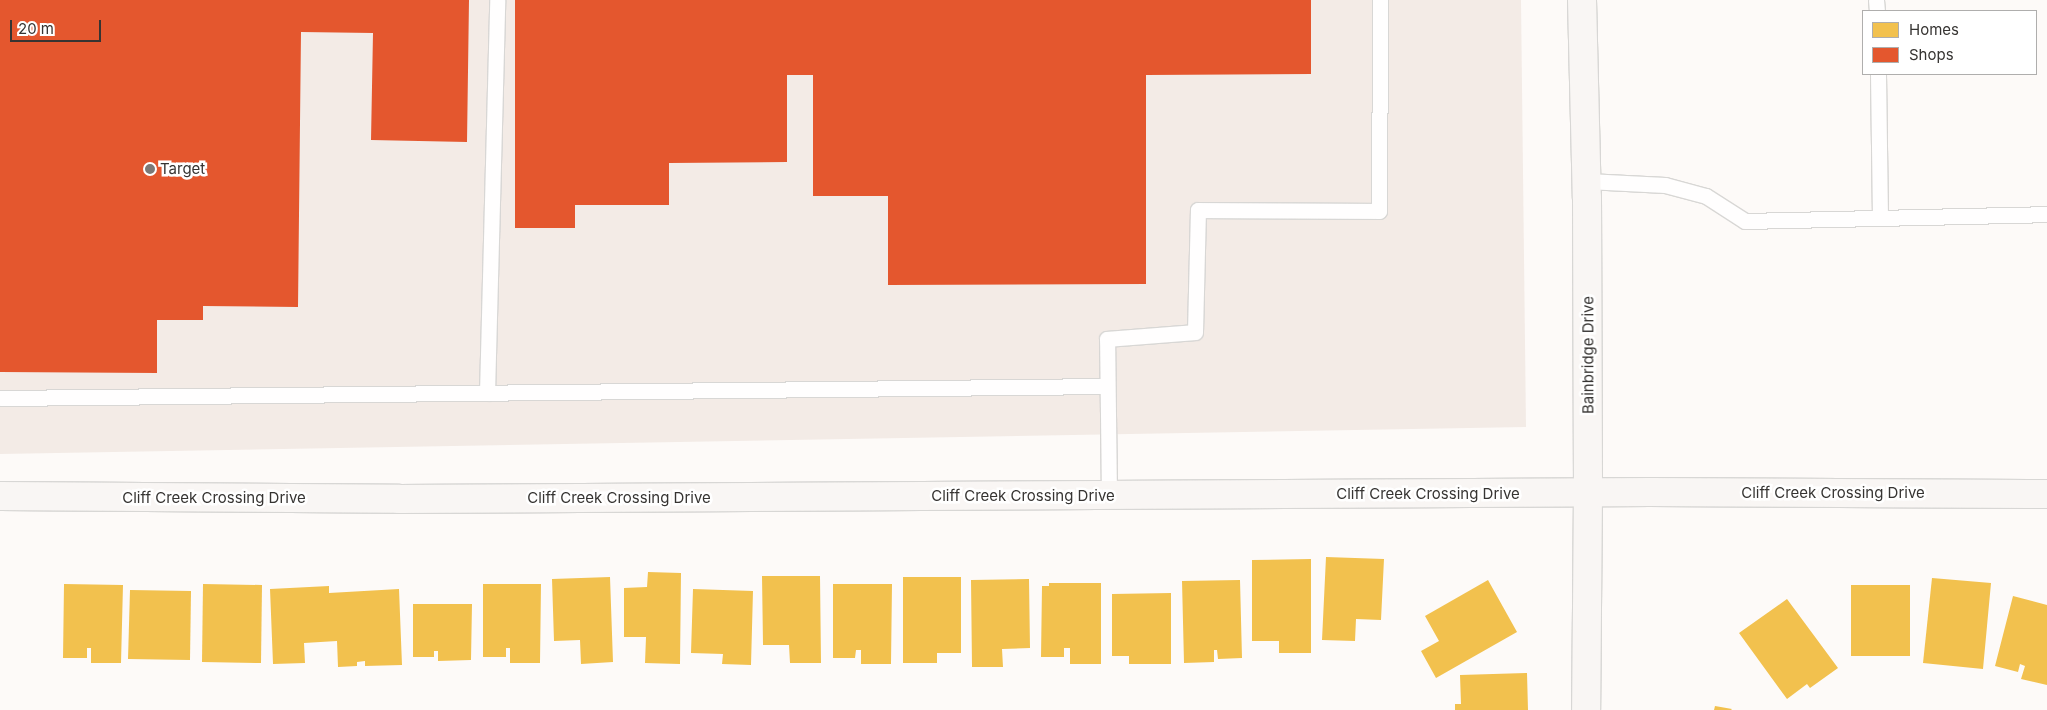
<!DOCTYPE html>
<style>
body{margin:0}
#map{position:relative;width:2047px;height:710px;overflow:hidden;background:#fdfaf8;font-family:Inter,sans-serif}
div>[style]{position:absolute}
.built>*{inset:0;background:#f3ebe6}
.homes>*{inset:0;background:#f2c14e}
.shops>*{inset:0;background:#e4572e}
.roads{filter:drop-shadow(1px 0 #d8d7d5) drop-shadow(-1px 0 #d8d7d5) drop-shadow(0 1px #d8d7d5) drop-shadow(0 -1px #d8d7d5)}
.lane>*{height:15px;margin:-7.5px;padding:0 7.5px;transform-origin:7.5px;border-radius:7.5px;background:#fffefe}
.secondary>*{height:28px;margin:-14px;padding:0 14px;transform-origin:14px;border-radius:14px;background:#f9f6f4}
.dots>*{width:14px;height:14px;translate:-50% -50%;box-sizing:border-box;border:2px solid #fff;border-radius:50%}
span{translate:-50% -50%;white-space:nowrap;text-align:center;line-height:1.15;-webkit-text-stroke:5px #fff;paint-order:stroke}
.poi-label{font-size:15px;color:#363432}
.left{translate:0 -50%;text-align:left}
.street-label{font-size:15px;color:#363432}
.legend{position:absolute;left:1862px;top:10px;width:175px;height:65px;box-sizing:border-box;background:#fff;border:1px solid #afaead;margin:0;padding:6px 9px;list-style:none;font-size:15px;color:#363432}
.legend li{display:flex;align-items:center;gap:10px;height:25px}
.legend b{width:25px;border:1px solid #afaead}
.scale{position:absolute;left:10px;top:20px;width:91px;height:22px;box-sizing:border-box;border:2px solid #363432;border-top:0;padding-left:6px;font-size:15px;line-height:18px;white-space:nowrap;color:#363432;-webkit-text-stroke:4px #fff;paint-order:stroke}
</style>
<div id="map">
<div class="built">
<div style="clip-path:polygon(0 0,1521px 0,1526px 427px,0 454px)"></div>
</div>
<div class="homes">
<div style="clip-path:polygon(1326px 557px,1384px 559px,1381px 620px,1356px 619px,1355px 641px,1322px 640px)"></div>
<div style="clip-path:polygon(1311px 559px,1311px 653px,1279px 653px,1279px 641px,1252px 641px,1252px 560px)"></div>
<div style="clip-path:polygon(648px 572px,681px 573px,680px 664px,645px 663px,646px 637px,624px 637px,624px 588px,647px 587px)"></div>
<div style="clip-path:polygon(762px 576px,820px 576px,821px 663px,790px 663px,789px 645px,763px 645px)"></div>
<div style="clip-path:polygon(610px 577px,613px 662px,581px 664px,580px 640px,554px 641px,552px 579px)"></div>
<div style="clip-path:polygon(903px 577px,961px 577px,961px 653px,937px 653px,937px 663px,903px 663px)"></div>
<div style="clip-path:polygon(1932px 578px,1991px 583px,1983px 669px,1923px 663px)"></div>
<div style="clip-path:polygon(1029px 579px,1030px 648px,1002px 649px,1003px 667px,972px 667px,971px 580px)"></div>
<div style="clip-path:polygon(1240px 580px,1242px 658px,1218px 659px,1217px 650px,1214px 650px,1214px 662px,1184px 663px,1182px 581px)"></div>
<div style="clip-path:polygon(1488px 580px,1517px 632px,1436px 678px,1421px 651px,1439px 641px,1425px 616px)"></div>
<div style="clip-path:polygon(1049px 583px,1101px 583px,1101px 664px,1070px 664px,1070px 648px,1064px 648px,1064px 657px,1041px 657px,1042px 586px,1049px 586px)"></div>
<div style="clip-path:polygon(64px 584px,123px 585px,121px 663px,91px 663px,91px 648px,87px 648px,87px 658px,63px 658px)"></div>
<div style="clip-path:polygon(203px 584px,262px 585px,261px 663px,202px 662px)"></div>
<div style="clip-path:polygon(483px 584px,541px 584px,540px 663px,510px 663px,510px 648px,506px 648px,506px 657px,483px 657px)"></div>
<div style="clip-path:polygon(833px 584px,892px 584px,891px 664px,861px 664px,861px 650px,856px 650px,855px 658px,833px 658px)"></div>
<div style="clip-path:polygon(1851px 585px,1910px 585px,1910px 656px,1851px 656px)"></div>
<div style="clip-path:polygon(329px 586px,329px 593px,399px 589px,402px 665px,365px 666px,365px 661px,357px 662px,357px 666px,338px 667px,337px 641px,304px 643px,305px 663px,273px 664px,270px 589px)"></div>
<div style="clip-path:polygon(693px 589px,753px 591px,751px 665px,722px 664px,723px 654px,691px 653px)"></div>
<div style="clip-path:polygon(130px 590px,191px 591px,190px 660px,128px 659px)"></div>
<div style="clip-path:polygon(1171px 593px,1171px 664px,1129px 664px,1129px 656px,1112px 656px,1112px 594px)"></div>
<div style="clip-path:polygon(2013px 596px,2047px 605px,2047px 685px,2021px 679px,2025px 666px,2020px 664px,2018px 672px,1995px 666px)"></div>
<div style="clip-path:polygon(1787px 599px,1838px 668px,1810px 688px,1807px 684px,1787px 699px,1739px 633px)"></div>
<div style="clip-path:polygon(413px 604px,472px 604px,471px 660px,438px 661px,438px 651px,434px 651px,434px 657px,413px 657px)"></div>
<div style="clip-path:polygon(1527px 673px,1528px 710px,1455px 710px,1455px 704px,1461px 704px,1460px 675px)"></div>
<div style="clip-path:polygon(1715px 706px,1732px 709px,1731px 710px,1714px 710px)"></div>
</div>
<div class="shops">
<div style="clip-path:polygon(0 0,469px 0,467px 142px,371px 140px,373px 33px,301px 32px,298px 307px,203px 306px,203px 320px,157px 320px,157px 373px,0 372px)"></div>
<div style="clip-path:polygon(515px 0,1311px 0,1311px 74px,1146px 75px,1146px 284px,888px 285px,888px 196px,813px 196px,813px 75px,787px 75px,787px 162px,669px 163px,669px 205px,575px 205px,575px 228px,515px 228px)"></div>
</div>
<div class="roads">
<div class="lane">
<div style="left:1876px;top:0;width:11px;rotate:85deg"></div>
<div style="left:1878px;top:74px;width:144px;rotate:89.2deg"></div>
<div style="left:1587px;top:181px;width:78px;rotate:2.9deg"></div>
<div style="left:1665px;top:185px;width:42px;rotate:15deg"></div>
<div style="left:1706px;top:196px;width:46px;rotate:32.7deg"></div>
<div style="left:1745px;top:221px;width:302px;rotate:-1.3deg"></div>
<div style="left:487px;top:393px;width:393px;rotate:-88.5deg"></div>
<div style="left:0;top:398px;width:1107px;rotate:-0.62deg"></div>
<div style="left:1109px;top:496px;width:157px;rotate:-90.7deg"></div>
<div style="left:1107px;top:339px;width:88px;rotate:-4.5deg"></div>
<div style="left:1195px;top:332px;width:122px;rotate:-88.6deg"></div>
<div style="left:1198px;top:210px;width:181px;rotate:0.3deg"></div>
<div style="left:1379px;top:211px;width:211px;rotate:-89.7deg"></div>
</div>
<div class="secondary">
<div style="left:1582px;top:0;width:198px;rotate:88.6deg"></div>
<div style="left:1587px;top:198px;width:295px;rotate:89.8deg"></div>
<div style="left:1588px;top:493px;width:217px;rotate:90.5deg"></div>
<div style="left:0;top:496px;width:399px;rotate:0.4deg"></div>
<div style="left:399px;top:499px;width:1252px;rotate:-0.32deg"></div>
<div style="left:1651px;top:492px;width:396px;rotate:0.3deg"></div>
</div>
</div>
<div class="dots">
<div style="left:150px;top:169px;background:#7c7977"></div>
</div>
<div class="poi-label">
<span class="left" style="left:160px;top:169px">Target</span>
</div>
<div class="street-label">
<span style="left:1588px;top:355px;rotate:-90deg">Bainbridge Drive</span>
<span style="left:1833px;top:493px">Cliff Creek Crossing Drive</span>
<span style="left:1428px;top:494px">Cliff Creek Crossing Drive</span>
<span style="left:1023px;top:496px">Cliff Creek Crossing Drive</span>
<span style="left:214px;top:498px">Cliff Creek Crossing Drive</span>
<span style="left:619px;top:498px">Cliff Creek Crossing Drive</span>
</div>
<ul class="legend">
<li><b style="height:14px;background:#f2c14e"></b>Homes</li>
<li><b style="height:14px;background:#e4572e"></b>Shops</li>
</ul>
<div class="scale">20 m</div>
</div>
